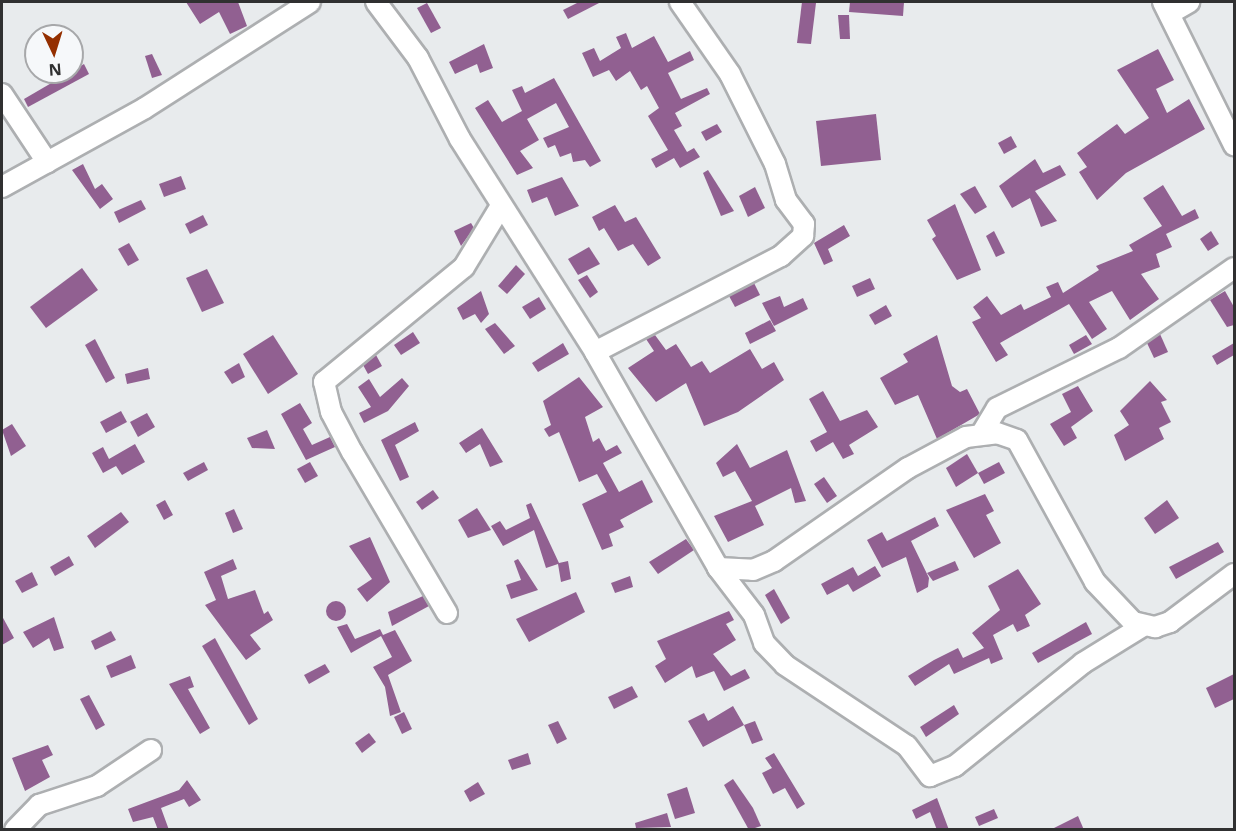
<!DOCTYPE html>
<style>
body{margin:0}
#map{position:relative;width:1236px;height:831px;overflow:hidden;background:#e8ebed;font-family:"Open Sans",sans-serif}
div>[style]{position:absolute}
.building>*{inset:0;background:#916091}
.round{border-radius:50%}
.roads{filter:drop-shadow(2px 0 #adafb1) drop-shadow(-2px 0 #adafb1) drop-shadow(0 2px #adafb1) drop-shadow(0 -2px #adafb1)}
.minor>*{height:20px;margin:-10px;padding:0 10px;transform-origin:10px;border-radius:10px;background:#fff}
span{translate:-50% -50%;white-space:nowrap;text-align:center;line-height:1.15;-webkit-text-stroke:6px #f6f8fa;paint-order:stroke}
.frame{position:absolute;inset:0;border:3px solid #303031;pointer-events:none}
.north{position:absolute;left:24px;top:24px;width:60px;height:60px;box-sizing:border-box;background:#f6f8fa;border:2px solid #a7a8aa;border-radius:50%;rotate:176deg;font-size:16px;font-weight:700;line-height:24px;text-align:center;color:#303031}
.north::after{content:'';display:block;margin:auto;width:21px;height:27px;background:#942f00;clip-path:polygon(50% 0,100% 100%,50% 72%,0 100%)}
</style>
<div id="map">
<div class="building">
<div style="clip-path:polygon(186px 2px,238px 2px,247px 26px,230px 34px,219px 12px,200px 24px)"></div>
<div style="clip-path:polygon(579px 2px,601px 2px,568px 19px,563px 10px)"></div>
<div style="clip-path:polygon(802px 2px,816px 3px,811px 44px,797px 43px)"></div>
<div style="clip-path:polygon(850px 2px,904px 2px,903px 16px,849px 12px)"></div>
<div style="clip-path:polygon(427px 3px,441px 28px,431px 33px,417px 8px)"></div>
<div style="clip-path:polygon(838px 15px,849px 15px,850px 39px,840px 39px)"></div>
<div style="clip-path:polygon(626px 33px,632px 48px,654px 36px,668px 62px,690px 51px,694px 60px,668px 73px,681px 99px,707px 88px,710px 94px,675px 113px,682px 126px,674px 130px,687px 152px,694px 148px,700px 157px,680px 168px,674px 158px,656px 168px,651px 159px,668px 150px,648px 116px,659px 108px,647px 86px,641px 90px,630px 71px,616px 81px,609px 70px,593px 77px,582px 53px,594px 48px,600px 61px,621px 48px,616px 37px)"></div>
<div style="clip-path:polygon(484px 44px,493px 68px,480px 73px,477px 64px,455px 74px,449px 62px)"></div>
<div style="clip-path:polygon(1158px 49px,1174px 80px,1156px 89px,1167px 113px,1189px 99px,1205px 129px,1126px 173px,1097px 200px,1079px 172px,1087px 167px,1077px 153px,1117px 124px,1125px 134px,1149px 118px,1117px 70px)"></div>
<div style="clip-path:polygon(152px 54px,162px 75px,152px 78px,145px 56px)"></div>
<div style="clip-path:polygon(84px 64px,89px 74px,28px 107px,24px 99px)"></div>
<div style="clip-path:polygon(554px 78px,601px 161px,590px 167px,585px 160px,573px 162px,571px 153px,560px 157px,555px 145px,548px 148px,543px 138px,569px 127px,556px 103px,527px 119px,539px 140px,520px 151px,533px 168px,517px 175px,475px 108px,488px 100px,502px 122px,522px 111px,512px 90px,522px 86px,525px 93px)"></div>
<div style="clip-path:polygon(876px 114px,881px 160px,821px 166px,816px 121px)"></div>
<div style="clip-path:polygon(717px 124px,722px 132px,706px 141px,701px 132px)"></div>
<div style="clip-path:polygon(1011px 136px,1017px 147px,1004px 154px,998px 143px)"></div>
<div style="clip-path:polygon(1035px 159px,1043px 173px,1060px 165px,1066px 175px,1035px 191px,1057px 221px,1041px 227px,1030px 198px,1012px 208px,999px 186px)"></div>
<div style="clip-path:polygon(83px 164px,95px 189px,102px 184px,113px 199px,100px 209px,72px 170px)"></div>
<div style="clip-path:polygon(708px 170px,734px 211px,721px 216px,703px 173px)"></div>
<div style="clip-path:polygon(181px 176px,186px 189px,164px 197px,159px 184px)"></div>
<div style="clip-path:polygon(562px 177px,579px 206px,555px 216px,547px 197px,532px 203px,527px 190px)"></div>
<div style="clip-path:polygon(1163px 185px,1182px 216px,1195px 209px,1199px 218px,1166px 234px,1172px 247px,1156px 254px,1160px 267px,1141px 274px,1159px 299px,1130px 320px,1112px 291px,1089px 302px,1107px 329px,1092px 339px,1069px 304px,1000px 343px,1008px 355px,996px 362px,972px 322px,981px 318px,973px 307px,987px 296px,1001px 315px,1021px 304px,1024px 310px,1051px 297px,1046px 287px,1058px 282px,1063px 293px,1099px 270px,1096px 266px,1133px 251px,1129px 245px,1162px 226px,1143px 198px)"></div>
<div style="clip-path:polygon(975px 186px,987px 207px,975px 214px,960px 194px)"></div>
<div style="clip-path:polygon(755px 187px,765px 208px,748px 217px,739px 196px)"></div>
<div style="clip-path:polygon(141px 200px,146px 209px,119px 223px,114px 212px)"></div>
<div style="clip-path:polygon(955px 204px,981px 270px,957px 280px,932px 239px,936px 236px,927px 220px)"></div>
<div style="clip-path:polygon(615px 205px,625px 222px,636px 217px,661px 258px,648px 266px,633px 244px,618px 251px,604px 228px,599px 231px,592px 217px)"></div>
<div style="clip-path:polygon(203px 215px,208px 225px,190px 234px,185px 224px)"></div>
<div style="clip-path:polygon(471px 223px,474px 228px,461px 246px,454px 231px)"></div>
<div style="clip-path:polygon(844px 225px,850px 236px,828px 249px,833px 261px,824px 265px,814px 243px)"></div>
<div style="clip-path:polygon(994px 231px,1005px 253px,996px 257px,986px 236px)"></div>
<div style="clip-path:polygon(1211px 231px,1219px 244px,1208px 251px,1200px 239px)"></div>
<div style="clip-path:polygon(129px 243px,139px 260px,128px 266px,118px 249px)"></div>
<div style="clip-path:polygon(589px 247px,600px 264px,578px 275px,568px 259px)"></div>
<div style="clip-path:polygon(516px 265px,525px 274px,507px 294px,498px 286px)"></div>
<div style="clip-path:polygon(82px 268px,98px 290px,46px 328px,30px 307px)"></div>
<div style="clip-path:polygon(207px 269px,224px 303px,202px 312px,186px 278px)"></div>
<div style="clip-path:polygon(587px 275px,598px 292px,590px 298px,578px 280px)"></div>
<div style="clip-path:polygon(870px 278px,875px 289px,857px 297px,852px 286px)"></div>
<div style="clip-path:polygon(754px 283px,760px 295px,735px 307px,729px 296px)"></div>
<div style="clip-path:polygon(481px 291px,489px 314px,481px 323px,475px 314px,463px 320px,457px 308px)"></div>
<div style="clip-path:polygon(1225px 291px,1234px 307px,1234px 325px,1227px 327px,1210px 300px)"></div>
<div style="clip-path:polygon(780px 296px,784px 307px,803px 298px,808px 309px,774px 326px,762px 303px)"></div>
<div style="clip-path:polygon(539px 297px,546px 309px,530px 319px,522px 307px)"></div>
<div style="clip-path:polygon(886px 305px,892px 316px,875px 325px,869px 315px)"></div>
<div style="clip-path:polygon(770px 320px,776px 331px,750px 344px,745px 333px)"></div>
<div style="clip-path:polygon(495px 323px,515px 346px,504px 354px,485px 329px)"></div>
<div style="clip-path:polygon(413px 332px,420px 343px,401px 355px,394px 345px)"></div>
<div style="clip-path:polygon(1160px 334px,1168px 352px,1154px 358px,1147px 343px)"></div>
<div style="clip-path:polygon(273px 335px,298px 374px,268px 394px,243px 354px)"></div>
<div style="clip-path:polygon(655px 335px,666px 350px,676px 344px,691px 367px,702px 361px,710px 373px,750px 349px,762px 369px,774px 362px,784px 380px,738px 412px,704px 426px,686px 383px,656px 402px,628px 368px,654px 351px,646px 339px)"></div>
<div style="clip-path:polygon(937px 335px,952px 386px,960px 392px,967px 389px,980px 414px,937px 439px,918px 395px,895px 405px,880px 378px,908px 362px,903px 354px)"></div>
<div style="clip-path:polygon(1086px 335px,1092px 344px,1074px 354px,1069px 345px)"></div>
<div style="clip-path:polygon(95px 339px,115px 378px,106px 383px,85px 345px)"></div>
<div style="clip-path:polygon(563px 343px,569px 354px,538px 372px,532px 363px)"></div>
<div style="clip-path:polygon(1234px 343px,1234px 355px,1217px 365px,1212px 356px)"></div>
<div style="clip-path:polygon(376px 355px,382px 366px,368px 374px,363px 365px)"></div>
<div style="clip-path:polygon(239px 363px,245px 377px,232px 384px,224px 372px)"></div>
<div style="clip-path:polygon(148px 368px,150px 379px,127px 384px,125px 374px)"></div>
<div style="clip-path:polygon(579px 377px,603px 407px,585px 417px,593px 442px,599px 438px,606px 451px,617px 445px,622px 453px,603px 463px,619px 492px,642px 480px,653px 502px,620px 520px,624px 527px,609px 534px,613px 546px,602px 550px,582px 504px,607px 492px,597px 474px,579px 482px,559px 432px,549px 437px,544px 429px,551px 425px,543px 401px)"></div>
<div style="clip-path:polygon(402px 378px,409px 386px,388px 411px,364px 423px,359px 413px,371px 407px,358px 387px,369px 379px,380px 397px)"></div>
<div style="clip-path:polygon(1150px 381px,1167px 400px,1161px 402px,1171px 422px,1159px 428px,1164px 439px,1125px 461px,1114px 435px,1129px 425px,1120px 411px)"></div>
<div style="clip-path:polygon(1078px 386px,1093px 411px,1071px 427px,1077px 438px,1064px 446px,1050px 424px,1071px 412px,1062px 394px)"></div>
<div style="clip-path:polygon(823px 391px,840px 421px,867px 410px,878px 427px,849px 445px,854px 454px,843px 459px,833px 442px,816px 452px,810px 441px,827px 432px,809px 399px)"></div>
<div style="clip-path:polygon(300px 403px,312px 423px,303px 429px,312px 445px,330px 437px,335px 447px,306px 460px,281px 414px)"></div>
<div style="clip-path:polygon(121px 411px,127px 422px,106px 433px,100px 422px)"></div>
<div style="clip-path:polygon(147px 413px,155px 427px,138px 437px,130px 422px)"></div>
<div style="clip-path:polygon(415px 422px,419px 431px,395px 445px,409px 477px,400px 481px,381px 440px)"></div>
<div style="clip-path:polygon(12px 424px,26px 446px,11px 456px,2px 430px)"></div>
<div style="clip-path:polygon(482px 428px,503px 462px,490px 467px,480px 444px,466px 453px,459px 443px)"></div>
<div style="clip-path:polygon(267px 430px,275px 449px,252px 448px,247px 438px)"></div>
<div style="clip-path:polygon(135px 444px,145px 462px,122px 475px,116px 466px,103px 473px,92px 453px,103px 447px,109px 459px)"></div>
<div style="clip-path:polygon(737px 444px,750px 468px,787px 450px,806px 501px,795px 503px,791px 488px,755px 506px,764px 525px,728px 542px,714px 516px,752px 501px,735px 471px,723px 477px,716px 463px)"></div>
<div style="clip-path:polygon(967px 454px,978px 473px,956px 487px,946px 468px)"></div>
<div style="clip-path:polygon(204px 462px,208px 470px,188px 481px,183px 473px)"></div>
<div style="clip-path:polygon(310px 462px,318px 476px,305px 483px,297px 469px)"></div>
<div style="clip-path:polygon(999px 462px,1005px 473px,984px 484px,978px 473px)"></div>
<div style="clip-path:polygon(824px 477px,837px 496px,827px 503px,814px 484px)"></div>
<div style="clip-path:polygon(433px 490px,439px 498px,422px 510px,416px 502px)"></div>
<div style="clip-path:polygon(985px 494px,994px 511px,986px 515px,1001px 543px,974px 558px,946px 510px)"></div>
<div style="clip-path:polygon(165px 500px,173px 515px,164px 520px,156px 505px)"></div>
<div style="clip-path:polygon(1167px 500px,1179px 518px,1155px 534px,1144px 518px)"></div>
<div style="clip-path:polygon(531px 503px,559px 563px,568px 561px,571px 579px,561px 582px,558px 564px,546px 568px,534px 530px,503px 546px,491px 526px,500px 521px,506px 530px,530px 518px,526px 505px)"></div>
<div style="clip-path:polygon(477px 508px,491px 530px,468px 538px,458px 520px)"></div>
<div style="clip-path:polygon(234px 509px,243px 529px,233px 533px,225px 513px)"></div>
<div style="clip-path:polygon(121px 512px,129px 522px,95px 548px,87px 536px)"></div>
<div style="clip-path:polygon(935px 517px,939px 526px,911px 541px,929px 578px,928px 587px,917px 593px,906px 557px,882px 568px,867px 540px,882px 532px,887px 541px)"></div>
<div style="clip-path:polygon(370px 537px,390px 582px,367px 602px,357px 589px,372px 579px,349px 546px)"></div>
<div style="clip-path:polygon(686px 539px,694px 550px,658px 574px,649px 562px)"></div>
<div style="clip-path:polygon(1218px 542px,1224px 552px,1176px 579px,1169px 567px)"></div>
<div style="clip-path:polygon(69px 556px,74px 565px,55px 576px,50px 567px)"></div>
<div style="clip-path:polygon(233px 559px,237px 569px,221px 576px,228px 599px,255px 590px,264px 614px,268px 611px,273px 620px,250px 635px,261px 649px,246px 660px,205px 605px,216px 600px,204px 572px)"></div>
<div style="clip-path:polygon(518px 559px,538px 590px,511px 599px,506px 585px,521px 580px,514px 561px)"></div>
<div style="clip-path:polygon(955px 561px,959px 570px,933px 581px,927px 573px)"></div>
<div style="clip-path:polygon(875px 566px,881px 576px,853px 592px,848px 584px,827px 595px,821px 584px,853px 567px,858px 576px)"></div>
<div style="clip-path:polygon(1018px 569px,1041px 604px,1025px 615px,1030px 626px,1017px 632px,1013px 624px,993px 635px,1003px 659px,991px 664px,989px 658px,954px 674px,949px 664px,915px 686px,908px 676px,934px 660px,958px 648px,963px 658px,984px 648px,972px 633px,1000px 610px,988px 586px)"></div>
<div style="clip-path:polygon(32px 572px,38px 585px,22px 593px,15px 581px)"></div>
<div style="clip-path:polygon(630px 576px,633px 587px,615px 593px,611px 583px)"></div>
<div style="clip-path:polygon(774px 589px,790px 618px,781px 624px,765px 595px)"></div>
<div style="clip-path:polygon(576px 592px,585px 612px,529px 642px,516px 619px)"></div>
<div style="clip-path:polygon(423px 596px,429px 606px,392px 626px,388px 612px)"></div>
<div class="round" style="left:326px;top:601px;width:20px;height:20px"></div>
<div style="clip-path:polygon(729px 611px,734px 620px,726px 624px,736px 640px,713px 654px,731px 676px,745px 669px,750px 678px,724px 691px,714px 671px,696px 678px,692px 666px,665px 683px,655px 666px,666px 659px,657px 641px)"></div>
<div style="clip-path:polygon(2px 616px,14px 638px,2px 645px)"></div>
<div style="clip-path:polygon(54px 617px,64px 648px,54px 651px,49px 638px,33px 648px,23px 632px)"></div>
<div style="clip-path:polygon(1086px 622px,1092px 634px,1038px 663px,1032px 653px)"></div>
<div style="clip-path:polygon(347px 624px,355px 639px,380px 629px,383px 635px,395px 630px,412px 661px,388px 675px,401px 712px,390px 716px,385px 687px,373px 667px,392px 657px,381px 636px,351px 653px,337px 627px)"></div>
<div style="clip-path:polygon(111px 631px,116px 640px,95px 650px,91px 641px)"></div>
<div style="clip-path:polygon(215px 638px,258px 719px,249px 725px,202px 646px)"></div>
<div style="clip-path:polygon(131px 655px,136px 668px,111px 678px,106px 666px)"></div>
<div style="clip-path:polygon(325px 664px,330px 672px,309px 684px,304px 675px)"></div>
<div style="clip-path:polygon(1234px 674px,1234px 699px,1215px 708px,1206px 688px)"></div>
<div style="clip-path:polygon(190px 676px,194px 687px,188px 689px,210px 728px,200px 734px,169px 684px)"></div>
<div style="clip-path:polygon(632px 686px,638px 697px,614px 709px,608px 697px)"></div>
<div style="clip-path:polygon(89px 695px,105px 725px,96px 730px,80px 699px)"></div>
<div style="clip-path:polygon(954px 705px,959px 714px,926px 737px,920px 727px)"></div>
<div style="clip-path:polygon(733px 706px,744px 725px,703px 747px,688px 721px,704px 713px,708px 721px)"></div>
<div style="clip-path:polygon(404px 712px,412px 729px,402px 734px,394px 717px)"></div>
<div style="clip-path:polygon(558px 721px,567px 739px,557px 744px,548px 725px)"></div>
<div style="clip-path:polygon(755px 721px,763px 740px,752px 744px,744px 725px)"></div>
<div style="clip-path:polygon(369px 733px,376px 742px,362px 753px,355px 743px)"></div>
<div style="clip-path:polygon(48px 745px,53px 755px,42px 760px,50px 777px,25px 791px,12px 758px)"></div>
<div style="clip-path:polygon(528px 753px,531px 764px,512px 770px,508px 760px)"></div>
<div style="clip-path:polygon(774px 753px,805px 804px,797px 809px,785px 788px,773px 794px,762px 773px,772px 768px,765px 758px)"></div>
<div style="clip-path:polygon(733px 779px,753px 808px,761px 826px,749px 830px,724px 785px)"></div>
<div style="clip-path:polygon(187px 780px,201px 800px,189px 807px,184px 799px,161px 808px,169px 830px,158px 830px,153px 817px,133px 822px,128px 809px,179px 790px)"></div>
<div style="clip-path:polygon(478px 782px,485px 794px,470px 802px,464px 791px)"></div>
<div style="clip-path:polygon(687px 787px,695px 813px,675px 819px,667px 794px)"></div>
<div style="clip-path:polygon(937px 798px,949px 830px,937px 830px,930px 812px,916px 819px,912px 810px)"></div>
<div style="clip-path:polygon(994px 809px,998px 818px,979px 826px,975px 817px)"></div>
<div style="clip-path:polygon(667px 813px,671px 827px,636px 828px,635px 823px)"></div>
<div style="clip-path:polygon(1078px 816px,1084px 830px,1050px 830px)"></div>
</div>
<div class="roads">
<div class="minor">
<div style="left:376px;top:2px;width:70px;rotate:53.1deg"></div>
<div style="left:418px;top:58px;width:91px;rotate:62.6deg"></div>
<div style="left:460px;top:139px;width:252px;rotate:57.6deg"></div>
<div style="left:595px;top:352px;width:249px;rotate:60.3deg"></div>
<div style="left:718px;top:568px;width:35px;rotate:3deg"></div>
<div style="left:753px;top:570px;width:23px;rotate:-23deg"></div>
<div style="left:774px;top:561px;width:163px;rotate:-34.8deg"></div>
<div style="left:908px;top:468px;width:66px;rotate:-28.1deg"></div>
<div style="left:966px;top:437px;width:31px;rotate:-7deg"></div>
<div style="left:997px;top:433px;width:21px;rotate:19deg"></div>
<div style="left:1017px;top:440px;width:162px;rotate:61.2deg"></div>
<div style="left:1095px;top:582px;width:55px;rotate:46.5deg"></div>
<div style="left:1133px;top:622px;width:23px;rotate:13deg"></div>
<div style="left:1155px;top:627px;width:16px;rotate:-18deg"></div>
<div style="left:1170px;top:622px;width:80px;rotate:-36.9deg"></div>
<div style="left:1163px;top:2px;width:160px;rotate:63.6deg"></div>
<div style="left:1172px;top:12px;width:20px;rotate:-30deg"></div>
<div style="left:2px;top:94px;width:82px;rotate:56.5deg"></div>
<div style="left:2px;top:187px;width:163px;rotate:-28.9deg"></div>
<div style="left:145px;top:108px;width:196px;rotate:-32.7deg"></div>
<div style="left:595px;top:352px;width:209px;rotate:-27.3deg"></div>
<div style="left:781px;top:256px;width:30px;rotate:-42deg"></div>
<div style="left:803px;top:236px;width:12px;rotate:-85deg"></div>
<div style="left:804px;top:224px;width:30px;rotate:-127deg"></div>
<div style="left:786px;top:200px;width:38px;rotate:-107deg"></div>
<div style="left:775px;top:164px;width:101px;rotate:-116.6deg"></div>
<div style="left:730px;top:74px;width:88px;rotate:-124.8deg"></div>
<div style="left:982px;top:433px;width:29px;rotate:-59deg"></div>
<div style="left:997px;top:408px;width:136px;rotate:-26.2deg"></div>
<div style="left:1119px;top:348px;width:140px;rotate:-34.8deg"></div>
<div style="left:718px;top:568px;width:59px;rotate:52.5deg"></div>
<div style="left:754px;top:615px;width:30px;rotate:70deg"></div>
<div style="left:764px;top:643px;width:30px;rotate:46deg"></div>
<div style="left:785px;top:665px;width:146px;rotate:33.6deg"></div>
<div style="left:907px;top:746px;width:38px;rotate:53deg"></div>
<div style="left:930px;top:776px;width:27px;rotate:-22deg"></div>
<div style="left:955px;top:766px;width:164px;rotate:-38.8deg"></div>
<div style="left:1083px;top:663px;width:70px;rotate:-31.7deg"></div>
<div style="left:447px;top:613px;width:187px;rotate:-120.5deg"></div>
<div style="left:352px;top:452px;width:45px;rotate:-117.7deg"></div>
<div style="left:331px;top:412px;width:31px;rotate:-103deg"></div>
<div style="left:324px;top:382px;width:181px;rotate:-39.4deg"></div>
<div style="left:464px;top:267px;width:71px;rotate:-58.8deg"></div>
<div style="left:15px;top:830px;width:35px;rotate:-46deg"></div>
<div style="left:39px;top:805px;width:61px;rotate:-18.1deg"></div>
<div style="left:97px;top:786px;width:65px;rotate:-33.7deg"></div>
</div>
</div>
<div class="frame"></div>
<div class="north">N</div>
</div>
